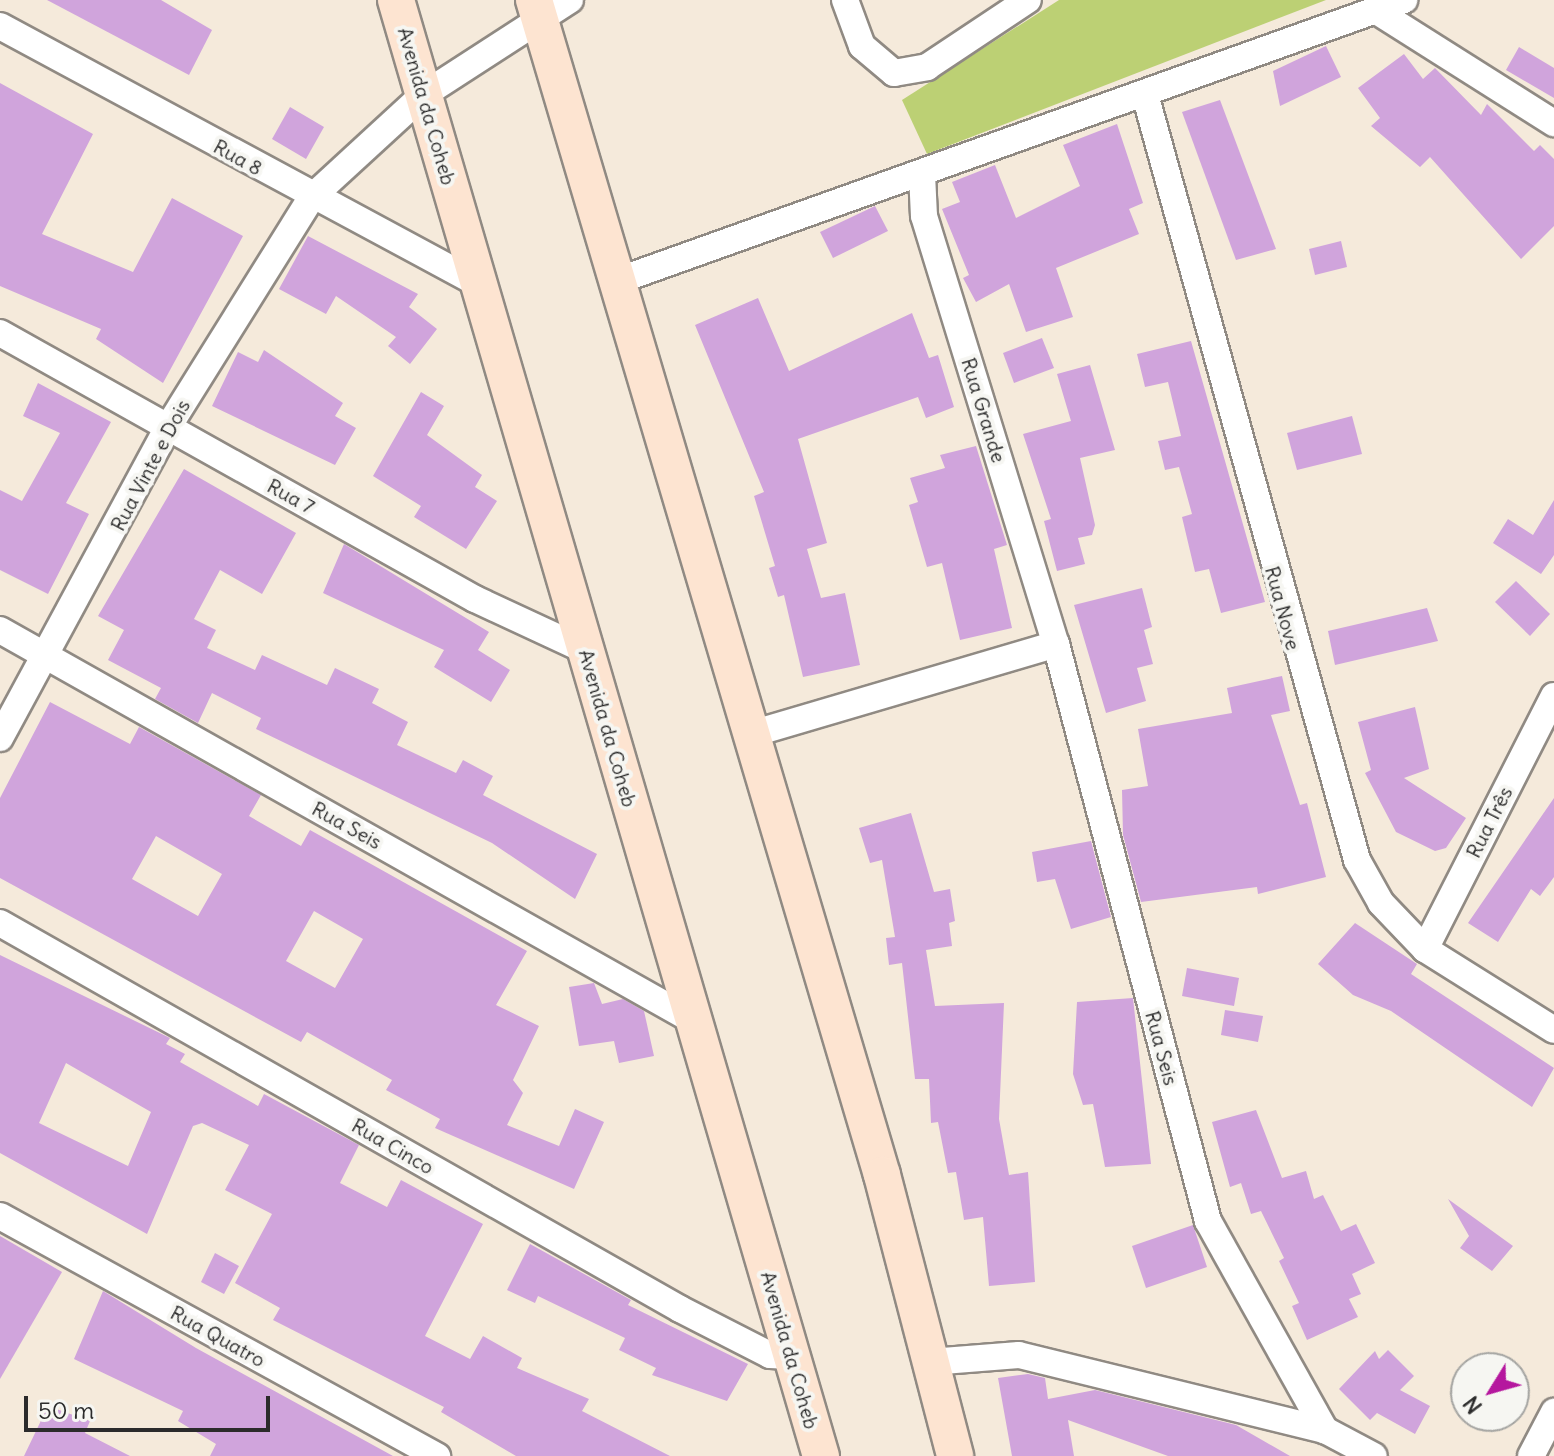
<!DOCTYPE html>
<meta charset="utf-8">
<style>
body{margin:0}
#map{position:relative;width:1554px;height:1456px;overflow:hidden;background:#f5eadb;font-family:Delius,sans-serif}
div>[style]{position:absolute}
.green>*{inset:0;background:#bcd074}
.building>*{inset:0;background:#d0a4dc}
.roads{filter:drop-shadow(2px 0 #908a83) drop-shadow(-2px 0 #908a83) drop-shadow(0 2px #908a83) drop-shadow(0 -2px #908a83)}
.minor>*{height:26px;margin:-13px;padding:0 13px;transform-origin:13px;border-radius:13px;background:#fff}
.secondary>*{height:36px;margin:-18px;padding:0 18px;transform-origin:18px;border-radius:18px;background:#fde4d1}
span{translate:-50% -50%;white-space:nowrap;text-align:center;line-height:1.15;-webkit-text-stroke:8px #f6f6f2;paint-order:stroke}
.street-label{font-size:20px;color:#2b2b2b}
.north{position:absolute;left:1450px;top:1352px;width:80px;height:80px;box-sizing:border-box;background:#f6f6f2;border:2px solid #a5a5a2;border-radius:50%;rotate:233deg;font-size:22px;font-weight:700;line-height:32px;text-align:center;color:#2b2b2b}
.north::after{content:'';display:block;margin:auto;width:28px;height:36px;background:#b5179e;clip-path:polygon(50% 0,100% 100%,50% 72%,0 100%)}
.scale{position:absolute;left:24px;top:1396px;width:246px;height:36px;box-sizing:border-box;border:4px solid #2b2b2b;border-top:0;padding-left:10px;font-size:24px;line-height:28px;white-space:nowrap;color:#2b2b2b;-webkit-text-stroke:6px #f6f6f2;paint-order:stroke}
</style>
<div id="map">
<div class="green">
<div style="clip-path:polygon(1059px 0,1326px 0,927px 154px,902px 100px)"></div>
</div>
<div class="building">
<div style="clip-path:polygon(47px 0,161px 0,212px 30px,189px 75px)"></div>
<div style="clip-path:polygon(1326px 46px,1341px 77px,1280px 106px,1273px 71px)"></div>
<div style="clip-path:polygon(1519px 47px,1554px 68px,1554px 98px,1506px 70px)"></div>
<div style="clip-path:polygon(1404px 54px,1423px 79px,1435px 68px,1481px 115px,1487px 104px,1534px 151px,1540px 145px,1554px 159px,1554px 226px,1521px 259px,1430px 157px,1420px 167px,1371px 126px,1380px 118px,1358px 88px)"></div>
<div style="clip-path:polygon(0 83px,93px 134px,42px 234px,133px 272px,172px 198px,243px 236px,163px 383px,96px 339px,101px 329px,0 286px)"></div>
<div style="clip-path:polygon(1220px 100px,1276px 249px,1236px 260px,1182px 112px)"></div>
<div style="clip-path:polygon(290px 107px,324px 127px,306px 159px,272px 139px)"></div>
<div style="clip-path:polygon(1117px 124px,1143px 203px,1129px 209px,1139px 234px,1056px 268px,1073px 317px,1026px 332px,1009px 284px,976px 302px,963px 278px,969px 275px,942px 209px,960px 202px,952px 182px,995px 165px,1016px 218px,1080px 186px,1063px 145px)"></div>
<div style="clip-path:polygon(875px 206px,888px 231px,833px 258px,820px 232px)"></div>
<div style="clip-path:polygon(308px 236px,418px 294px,409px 307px,437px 329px,410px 364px,388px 346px,396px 337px,336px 296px,326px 314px,279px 289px)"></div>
<div style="clip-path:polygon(1341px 241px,1347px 267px,1315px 275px,1309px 249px)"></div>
<div style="clip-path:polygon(758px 298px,789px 371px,912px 313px,929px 358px,938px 355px,954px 407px,926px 418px,918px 397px,798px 439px,827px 543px,807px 549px,821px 598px,845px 593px,860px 665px,803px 677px,784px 595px,778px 597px,769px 568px,775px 566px,754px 496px,764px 492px,695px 325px)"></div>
<div style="clip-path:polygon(1042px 338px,1054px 368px,1014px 383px,1003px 353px)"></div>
<div style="clip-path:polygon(1191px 341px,1265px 602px,1221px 613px,1209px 569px,1195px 572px,1182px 517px,1192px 514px,1179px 467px,1165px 470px,1158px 441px,1181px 436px,1168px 382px,1145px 387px,1137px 354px)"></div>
<div style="clip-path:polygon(264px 350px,343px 403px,335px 416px,356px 428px,335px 465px,212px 406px,238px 352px,258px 362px)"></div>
<div style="clip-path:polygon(1090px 365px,1115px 450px,1080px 458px,1095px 525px,1092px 535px,1078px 538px,1085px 564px,1057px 571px,1044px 521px,1051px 519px,1023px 434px,1071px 421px,1057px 374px)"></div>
<div style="clip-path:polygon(38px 383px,111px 422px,66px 503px,89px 514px,48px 594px,0 570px,0 490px,22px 501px,60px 433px,23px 416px)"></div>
<div style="clip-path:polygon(421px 392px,444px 406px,427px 435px,482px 475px,475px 487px,497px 501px,466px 549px,414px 517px,421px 506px,373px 476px)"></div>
<div style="clip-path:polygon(1352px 416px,1362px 454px,1297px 470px,1287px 433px)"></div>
<div style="clip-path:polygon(976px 446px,1007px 545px,994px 549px,1012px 628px,960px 640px,942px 563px,927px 567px,909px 505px,918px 502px,910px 478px,945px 468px,940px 455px)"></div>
<div style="clip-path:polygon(184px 469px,296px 533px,262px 594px,220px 570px,194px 619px,216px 630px,207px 648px,255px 670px,262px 655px,327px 685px,335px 668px,379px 689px,372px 703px,408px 722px,397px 745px,456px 773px,463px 760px,493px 776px,483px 795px,597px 854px,575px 899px,492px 843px,256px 729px,261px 718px,212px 693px,198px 723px,155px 699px,161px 688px,108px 660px,124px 630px,98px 616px)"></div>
<div style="clip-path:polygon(1554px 500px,1554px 555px,1541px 574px,1493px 543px,1508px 519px,1533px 535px)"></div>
<div style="clip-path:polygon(344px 544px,489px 632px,478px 650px,510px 670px,491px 702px,434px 667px,444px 650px,323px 593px)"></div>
<div style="clip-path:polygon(1516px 581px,1550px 614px,1530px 636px,1495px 602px)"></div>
<div style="clip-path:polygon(1142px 588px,1152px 627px,1144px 630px,1153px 664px,1137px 668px,1146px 701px,1106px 713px,1074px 605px)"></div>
<div style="clip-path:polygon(1427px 608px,1438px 641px,1335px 665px,1328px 631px)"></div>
<div style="clip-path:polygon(1282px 676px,1290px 711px,1271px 715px,1300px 805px,1307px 803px,1326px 877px,1258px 894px,1257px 887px,1141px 902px,1123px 835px,1122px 790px,1148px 786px,1138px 729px,1232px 713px,1227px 688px)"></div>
<div style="clip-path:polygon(evenodd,50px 702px,130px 744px,139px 727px,261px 795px,249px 816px,301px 846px,310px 830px,527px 951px,496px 1005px,539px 1026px,513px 1080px,523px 1093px,507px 1125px,559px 1146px,575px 1109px,604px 1122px,574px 1189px,435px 1128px,440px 1119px,386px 1090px,392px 1080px,307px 1032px,301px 1042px,0 878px,0 798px,50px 702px,156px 836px,222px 874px,198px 916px,132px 879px,156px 836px,50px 702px,314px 911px,363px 939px,335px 988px,286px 961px,314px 911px)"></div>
<div style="clip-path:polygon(1415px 707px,1429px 769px,1404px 778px,1466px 818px,1446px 848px,1435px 851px,1396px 832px,1365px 773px,1371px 770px,1358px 722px)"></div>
<div style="clip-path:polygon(1554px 798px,1554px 877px,1540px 896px,1531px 889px,1498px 942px,1468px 923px)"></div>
<div style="clip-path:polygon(911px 813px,934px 892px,950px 889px,955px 921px,949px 923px,952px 946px,926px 950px,935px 1006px,1004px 1003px,999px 1119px,1009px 1175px,1028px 1172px,1035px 1282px,989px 1286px,983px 1217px,964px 1220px,956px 1172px,948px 1173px,938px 1122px,931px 1123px,929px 1079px,915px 1079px,902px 963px,889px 965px,886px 938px,895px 937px,882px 860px,870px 863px,859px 828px)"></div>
<div style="clip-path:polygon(1091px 841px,1111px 917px,1071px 929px,1055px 879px,1037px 882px,1032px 852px)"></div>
<div style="clip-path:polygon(1355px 923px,1417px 964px,1411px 974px,1554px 1068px,1532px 1107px,1391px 1011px,1353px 995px,1318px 964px)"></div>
<div style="clip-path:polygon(evenodd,0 955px,170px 1038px,166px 1044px,185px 1054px,180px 1062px,258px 1106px,264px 1094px,359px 1145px,340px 1183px,387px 1207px,401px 1180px,483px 1224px,425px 1336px,470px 1359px,483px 1336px,522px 1358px,517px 1368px,589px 1399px,582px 1411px,670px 1456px,516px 1456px,441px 1412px,444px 1407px,273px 1320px,280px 1308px,235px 1283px,272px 1214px,225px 1190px,249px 1145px,202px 1123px,193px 1126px,147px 1234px,0 1153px,0 955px,66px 1063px,151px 1112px,128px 1166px,39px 1123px,66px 1063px)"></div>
<div style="clip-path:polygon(1187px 968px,1239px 978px,1234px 1006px,1182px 996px)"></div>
<div style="clip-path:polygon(594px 983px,602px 1004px,623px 999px,644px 1011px,654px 1056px,619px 1063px,614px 1041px,579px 1046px,569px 987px)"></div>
<div style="clip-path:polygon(1133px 998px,1151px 1164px,1105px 1167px,1093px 1104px,1083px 1105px,1073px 1074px,1077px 1002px)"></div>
<div style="clip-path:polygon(1225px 1010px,1263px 1016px,1258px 1042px,1221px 1035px)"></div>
<div style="clip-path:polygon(1256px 1110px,1282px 1178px,1306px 1171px,1314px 1199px,1323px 1195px,1341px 1231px,1356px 1224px,1375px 1263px,1352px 1274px,1361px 1294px,1349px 1299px,1358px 1317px,1307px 1340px,1292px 1306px,1299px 1303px,1279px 1261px,1284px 1258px,1261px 1211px,1251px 1214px,1241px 1183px,1230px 1187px,1212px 1122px)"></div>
<div style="clip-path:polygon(1448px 1199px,1513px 1246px,1492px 1271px,1460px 1248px,1469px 1236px)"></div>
<div style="clip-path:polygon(1193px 1225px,1207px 1267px,1146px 1288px,1132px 1246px)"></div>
<div style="clip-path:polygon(0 1236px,62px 1272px,0 1379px)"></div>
<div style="clip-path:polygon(530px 1244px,631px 1300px,628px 1305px,748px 1364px,727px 1401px,652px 1375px,656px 1368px,619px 1350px,625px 1338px,538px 1296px,535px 1303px,507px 1290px)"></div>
<div style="clip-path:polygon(215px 1253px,239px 1266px,224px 1294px,201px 1282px)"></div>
<div style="clip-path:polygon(103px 1291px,196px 1348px,393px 1456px,210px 1456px,216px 1444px,178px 1421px,183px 1411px,74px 1359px)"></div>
<div style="clip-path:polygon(1388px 1350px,1414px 1376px,1400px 1390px,1430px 1406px,1415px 1434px,1377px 1413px,1370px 1420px,1339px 1389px,1375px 1351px,1379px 1359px)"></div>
<div style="clip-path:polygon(1028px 1374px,1045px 1378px,1048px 1399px,1095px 1390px,1236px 1425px,1290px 1456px,1168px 1456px,1068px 1420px,1074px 1456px,1012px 1456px,998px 1378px)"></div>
<div style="clip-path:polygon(48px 1406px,90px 1421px,85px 1433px,130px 1456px,24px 1456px)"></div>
</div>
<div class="roads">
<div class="minor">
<div style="left:845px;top:0;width:49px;rotate:69.7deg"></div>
<div style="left:862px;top:46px;width:42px;rotate:40.2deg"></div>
<div style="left:894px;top:73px;width:34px;rotate:-10deg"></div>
<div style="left:927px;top:67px;width:121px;rotate:-33.6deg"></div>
<div style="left:1375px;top:10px;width:212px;rotate:32.3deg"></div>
<div style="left:0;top:26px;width:544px;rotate:28.31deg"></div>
<div style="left:1146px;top:98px;width:791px;rotate:74.52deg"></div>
<div style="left:1357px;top:860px;width:49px;rotate:60.8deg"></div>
<div style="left:1381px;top:903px;width:64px;rotate:46.3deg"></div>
<div style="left:1425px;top:949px;width:152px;rotate:32.1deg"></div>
<div style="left:922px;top:174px;width:42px;rotate:87.3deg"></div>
<div style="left:924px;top:216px;width:448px;rotate:72.9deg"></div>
<div style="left:1056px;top:644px;width:597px;rotate:75.24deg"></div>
<div style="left:1208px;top:1221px;width:240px;rotate:60.8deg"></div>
<div style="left:617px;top:281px;width:836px;rotate:-19.65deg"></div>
<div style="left:0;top:333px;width:544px;rotate:29.25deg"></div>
<div style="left:475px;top:599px;width:121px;rotate:24.9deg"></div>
<div style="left:0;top:630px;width:797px;rotate:29.4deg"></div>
<div style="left:751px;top:734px;width:318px;rotate:-16.4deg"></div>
<div style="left:0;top:738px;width:353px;rotate:-61.6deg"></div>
<div style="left:168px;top:427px;width:270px;rotate:-58deg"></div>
<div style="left:311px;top:198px;width:152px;rotate:-42.6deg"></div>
<div style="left:423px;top:95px;width:175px;rotate:-32.9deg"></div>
<div style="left:0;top:923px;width:782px;rotate:29.58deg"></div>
<div style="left:680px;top:1309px;width:101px;rotate:27.1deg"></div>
<div style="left:770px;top:1355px;width:21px;rotate:3deg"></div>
<div style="left:1425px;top:949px;width:284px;rotate:-63deg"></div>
<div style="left:0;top:1216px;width:499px;rotate:28.8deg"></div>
<div style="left:930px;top:1362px;width:89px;rotate:-4.5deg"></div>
<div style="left:1019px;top:1355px;width:315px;rotate:13.8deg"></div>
<div style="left:1325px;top:1430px;width:55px;rotate:28deg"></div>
<div style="left:1531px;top:1456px;width:50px;rotate:-62.4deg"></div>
</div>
<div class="secondary">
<div style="left:396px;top:0;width:1517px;rotate:73.73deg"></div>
<div style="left:534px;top:0;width:1225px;rotate:73.5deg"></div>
<div style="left:882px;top:1175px;width:290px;rotate:75.4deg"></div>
</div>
</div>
<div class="street-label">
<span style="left:427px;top:106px;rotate:74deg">Avenida da Coheb</span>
<span style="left:238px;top:157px;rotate:29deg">Rua 8</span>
<span style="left:984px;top:410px;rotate:73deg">Rua Grande</span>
<span style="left:150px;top:465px;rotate:-62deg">Rua Vinte e Dois</span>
<span style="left:291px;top:496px;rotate:29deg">Rua 7</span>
<span style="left:1283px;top:608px;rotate:75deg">Rua Nove</span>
<span style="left:608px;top:728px;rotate:74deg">Avenida da Coheb</span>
<span style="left:1489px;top:822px;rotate:-63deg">Rua Três</span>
<span style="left:347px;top:825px;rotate:29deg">Rua Seis</span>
<span style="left:1162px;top:1048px;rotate:75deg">Rua Seis</span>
<span style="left:393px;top:1146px;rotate:30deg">Rua Cinco</span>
<span style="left:218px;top:1336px;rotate:29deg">Rua Quatro</span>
<span style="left:790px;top:1350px;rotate:74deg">Avenida da Coheb</span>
</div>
<div class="north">N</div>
<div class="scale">50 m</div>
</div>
